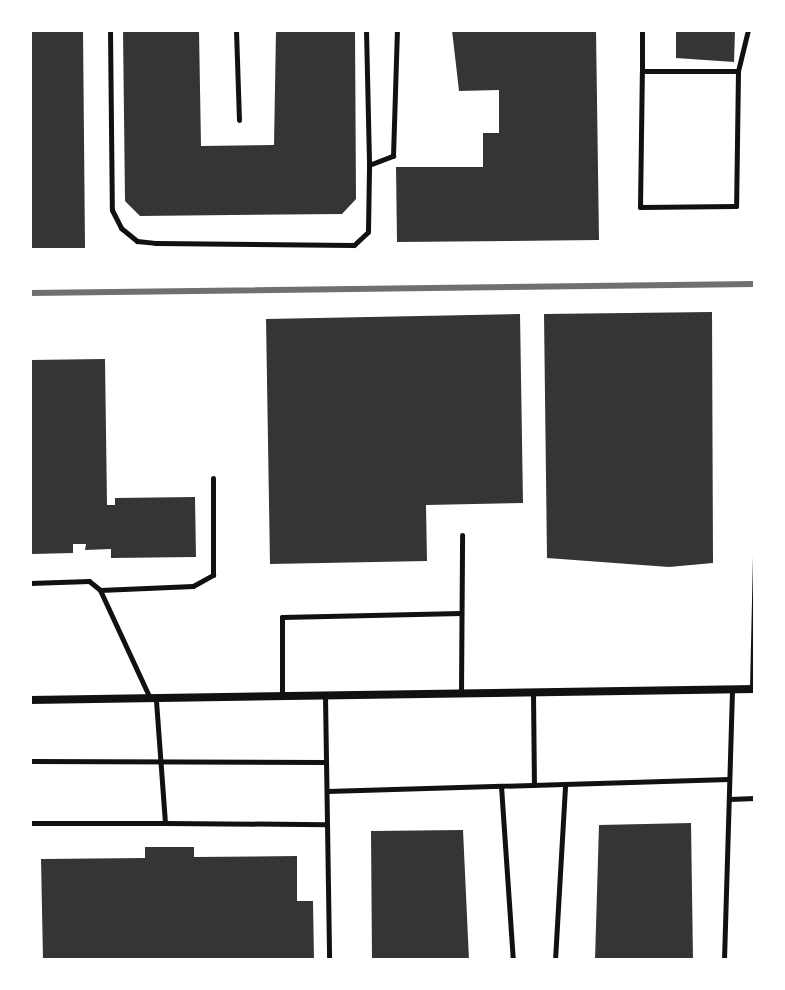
<!DOCTYPE html>
<style>
body{margin:0}
#map{position:relative;width:785px;height:990px;overflow:hidden;background:#fff;font-family:"DM Sans",sans-serif}
div>[style]{position:absolute}
.building>*{inset:0;background:#353535}
.service>*{height:5px;margin:-2.5px;padding:0 2.5px;transform-origin:2.5px;border-radius:2.5px;background:#111}
.minor>*{height:8px;margin:-4px;padding:0 4px;transform-origin:4px;border-radius:4px;background:#111}
.rail>*{height:6px;margin:-3px;padding:0 3px;transform-origin:3px;border-radius:3px;background:#707070}
span{translate:-50% -50%;white-space:nowrap;text-align:center;line-height:1.15;-webkit-text-stroke:7px #fff;paint-order:stroke}
.frame{position:absolute;inset:0;border:32px solid #fff;pointer-events:none}
</style>
<div id="map">
<div class="building">
<div style="clip-path:polygon(30px 30px,83px 30px,85px 248px,30px 248px)"></div>
<div style="clip-path:polygon(123px 30px,199px 30px,201px 146px,274px 145px,276px 30px,355px 30px,356px 199px,342px 214px,140px 216px,125px 201px)"></div>
<div style="clip-path:polygon(452px 30px,596px 30px,599px 240px,397px 242px,396px 167px,483px 167px,483px 133px,499px 133px,499px 90px,459px 91px)"></div>
<div style="clip-path:polygon(676px 30px,735px 30px,734px 62px,676px 58px)"></div>
<div style="clip-path:polygon(712px 312px,713px 563px,669px 567px,547px 558px,544px 314px)"></div>
<div style="clip-path:polygon(520px 314px,523px 503px,426px 505px,427px 561px,270px 564px,266px 319px)"></div>
<div style="clip-path:polygon(105px 359px,107px 505px,115px 505px,115px 498px,195px 497px,196px 557px,111px 558px,111px 549px,85px 550px,86px 544px,73px 544px,73px 553px,32px 554px,30px 360px)"></div>
<div style="clip-path:polygon(691px 823px,693px 960px,595px 960px,599px 825px)"></div>
<div style="clip-path:polygon(463px 830px,469px 960px,372px 960px,371px 831px)"></div>
<div style="clip-path:polygon(145px 847px,194px 847px,194px 857px,297px 856px,297px 901px,313px 901px,314px 960px,43px 960px,41px 859px,145px 858px)"></div>
</div>
<div class="service">
<div style="left:110px;top:30px;width:180px;rotate:89.4deg"></div>
<div style="left:112px;top:210px;width:20px;rotate:63deg"></div>
<div style="left:121px;top:228px;width:21px;rotate:39deg"></div>
<div style="left:137px;top:241px;width:18px;rotate:6deg"></div>
<div style="left:155px;top:243px;width:199px;rotate:0.6deg"></div>
<div style="left:354px;top:245px;width:19px;rotate:-43deg"></div>
<div style="left:368px;top:232px;width:67px;rotate:-89.1deg"></div>
<div style="left:369px;top:165px;width:26px;rotate:-21deg"></div>
<div style="left:393px;top:156px;width:126px;rotate:-88.2deg"></div>
<div style="left:236px;top:30px;width:90px;rotate:88.1deg"></div>
<div style="left:366px;top:30px;width:135px;rotate:88.7deg"></div>
<div style="left:642px;top:71px;width:96px"></div>
<div style="left:738px;top:71px;width:135px;rotate:90.8deg"></div>
<div style="left:736px;top:206px;width:96px;rotate:179.4deg"></div>
<div style="left:640px;top:207px;width:136px;rotate:-89.2deg"></div>
<div style="left:642px;top:71px;width:41px;rotate:-90deg"></div>
<div style="left:738px;top:71px;width:42px;rotate:-76.3deg"></div>
<div style="left:30px;top:583px;width:59px;rotate:-1.9deg"></div>
<div style="left:89px;top:581px;width:14px;rotate:39deg"></div>
<div style="left:100px;top:590px;width:119px;rotate:65.2deg"></div>
<div style="left:100px;top:590px;width:93px;rotate:-2.5deg"></div>
<div style="left:193px;top:586px;width:23px;rotate:-29deg"></div>
<div style="left:213px;top:575px;width:97px;rotate:-90deg"></div>
<div style="left:752px;top:688px;width:136px;rotate:-88.7deg"></div>
<div style="left:461px;top:693px;width:158px;rotate:-89.6deg"></div>
<div style="left:533px;top:693px;width:92px;rotate:89.4deg"></div>
<div style="left:282px;top:695px;width:78px;rotate:-90deg"></div>
<div style="left:282px;top:617px;width:179px;rotate:-1.3deg"></div>
<div style="left:325px;top:696px;width:264px;rotate:89.1deg"></div>
<div style="left:30px;top:761px;width:296px;rotate:0.2deg"></div>
<div style="left:501px;top:786px;width:174px;rotate:86.1deg"></div>
<div style="left:327px;top:791px;width:402px;rotate:-1.7deg"></div>
<div style="left:729px;top:799px;width:26px;rotate:-2deg"></div>
<div style="left:30px;top:823px;width:135px"></div>
<div style="left:165px;top:823px;width:124px;rotate:-94.2deg"></div>
<div style="left:165px;top:823px;width:162px;rotate:0.4deg"></div>
<div style="left:555px;top:960px;width:176px;rotate:-86.7deg"></div>
<div style="left:724px;top:960px;width:270px;rotate:-88.3deg"></div>
</div>
<div class="minor">
<div style="left:30px;top:700px;width:725px;rotate:-0.87deg"></div>
</div>
<div class="rail">
<div style="left:30px;top:293px;width:725px;rotate:-0.71deg"></div>
</div>
<div class="frame"></div>
</div>
